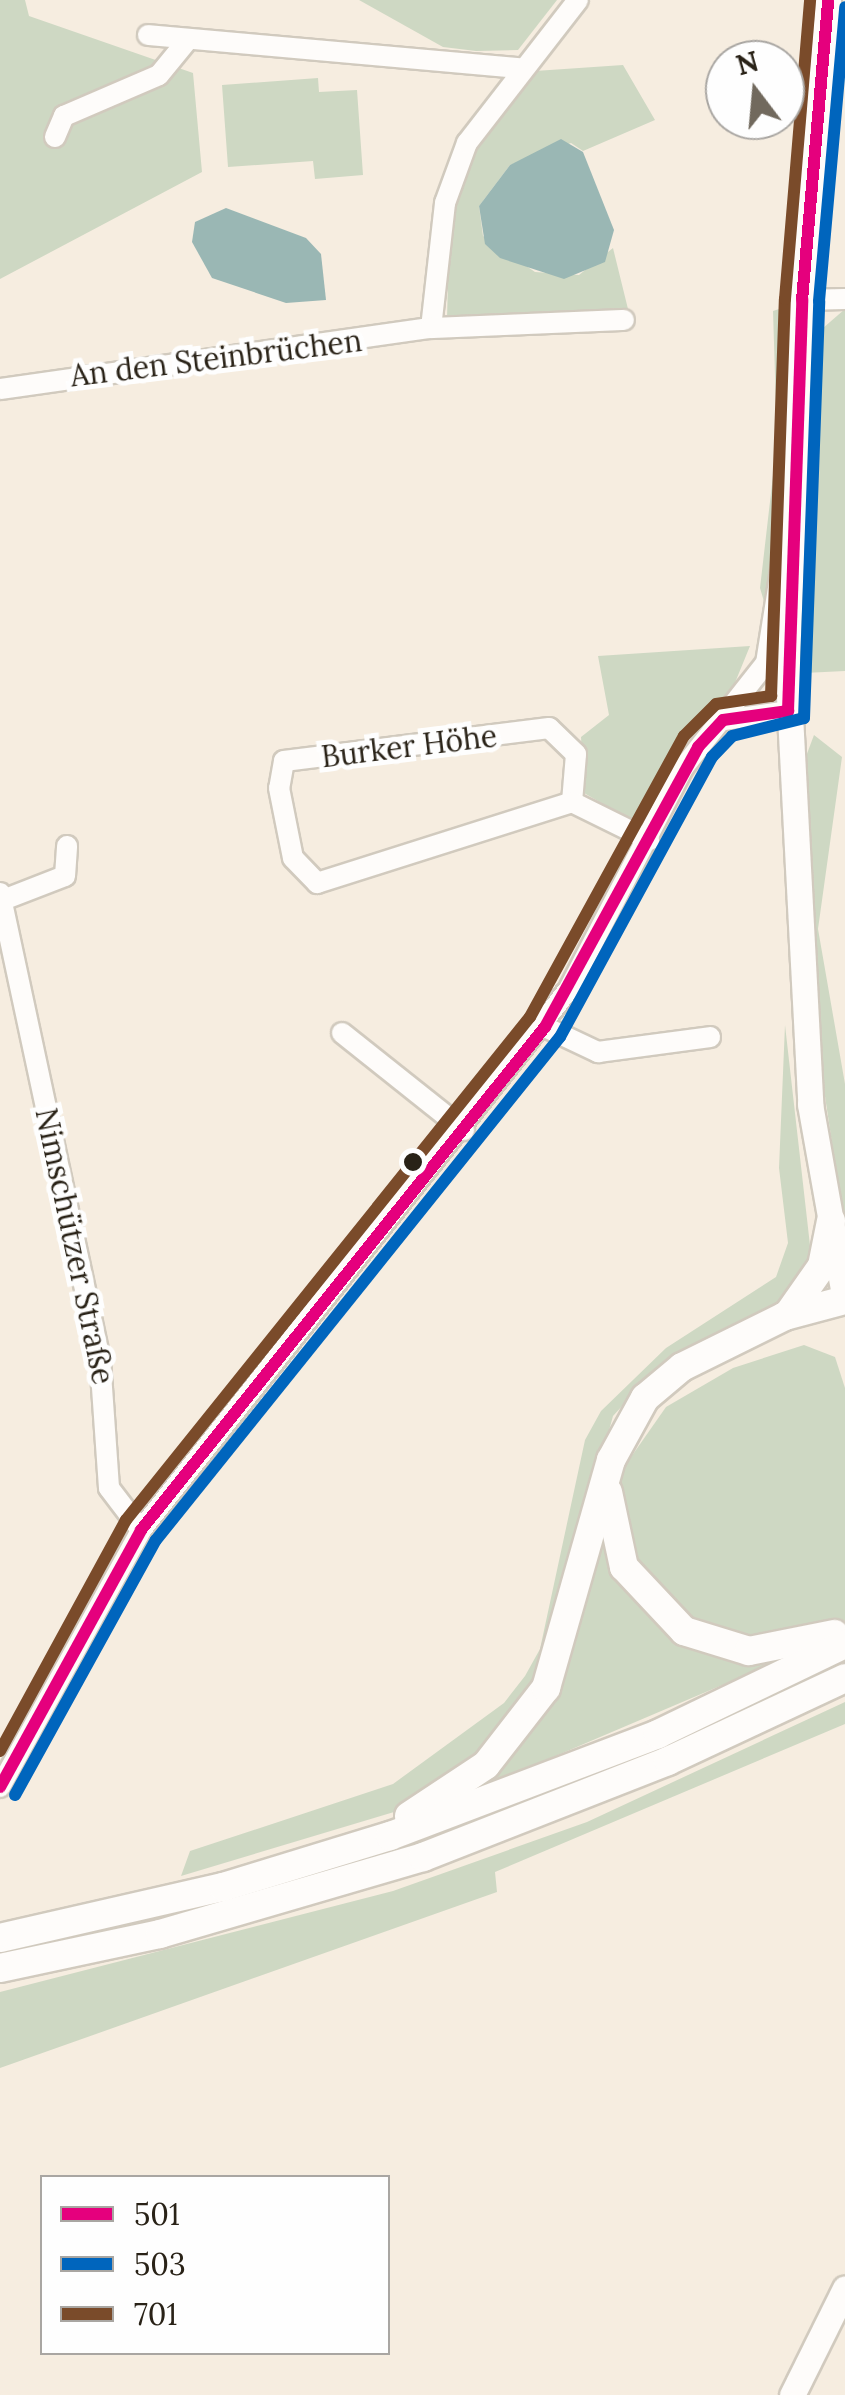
<!DOCTYPE html>
<meta charset="utf-8">
<style>
body{margin:0}
#map{position:relative;width:845px;height:2395px;overflow:hidden;background:#f6ede0;font-family:Lora,serif}
div>[style]{position:absolute}
.green>*{inset:0;background:#ced8c3}
.water>*{inset:0;background:#9ab7b4}
.roads{filter:drop-shadow(2px 0 #d1cabe) drop-shadow(-2px 0 #d1cabe) drop-shadow(0 2px #d1cabe) drop-shadow(0 -2px #d1cabe)}
.minor>*{height:20px;margin:-10px;padding:0 10px;transform-origin:10px;border-radius:10px;background:#fefcfa}
.major>*{height:25px;margin:-12.5px;padding:0 12.5px;transform-origin:12.5px;border-radius:12.5px;background:#fefcfa}
.highway>*{height:28px;margin:-14px;padding:0 14px;transform-origin:14px;border-radius:14px;background:#fefcfa}
.bus-1>*{height:12px;margin:-6px;padding:0 6px;transform-origin:6px;border-radius:6px;background:#e5007d}
.bus-2>*{height:12px;margin:-6px;padding:0 6px;transform-origin:6px;border-radius:6px;background:#0065bd}
.bus-3>*{height:12px;margin:-6px;padding:0 6px;transform-origin:6px;border-radius:6px;background:#7a4b2a}
.dots>*{width:28px;height:28px;translate:-50% -50%;box-sizing:border-box;border:5px solid #fefefe;border-radius:50%}
span{translate:-50% -50%;white-space:nowrap;text-align:center;line-height:1.15;-webkit-text-stroke:10px #fefefe;paint-order:stroke}
.street-label{font-size:30px;color:#292217}
.legend{position:absolute;left:40px;top:2175px;width:350px;height:180px;box-sizing:border-box;background:#fefefe;border:2px solid #a9a6a2;margin:0;padding:12px 18px;list-style:none;font-size:30px;color:#292217}
.legend li{display:flex;align-items:center;gap:20px;height:50px}
.legend b{width:50px;border:2px solid #a9a6a2}
.north{position:absolute;left:705px;top:40px;width:100px;height:100px;box-sizing:border-box;background:#fefefe;border:2px solid #a9a6a2;border-radius:50%;rotate:344deg;font-size:28px;font-weight:700;line-height:40px;text-align:center;color:#292217}
.north::after{content:'';display:block;margin:auto;width:35px;height:45px;background:#71695d;clip-path:polygon(50% 0,100% 100%,50% 72%,0 100%)}
</style>
<div id="map">
<div class="green">
<div style="clip-path:polygon(0 0,25px 0,29px 16px,193px 73px,202px 172px,0 279px)"></div>
<div style="clip-path:polygon(359px 0,557px 0,518px 50px,476px 51px,443px 47px)"></div>
<div style="clip-path:polygon(623px 65px,655px 120px,583px 151px,571px 143px,510px 165px,479px 206px,483px 236px,535px 272px,579px 275px,613px 248px,628px 309px,447px 319px,450px 204px,474px 149px,535px 71px)"></div>
<div style="clip-path:polygon(318px 78px,319px 92px,357px 90px,363px 175px,315px 179px,313px 161px,228px 167px,222px 85px)"></div>
<div style="clip-path:polygon(782px 308px,790px 313px,768px 615px,760px 588px,777px 441px,773px 311px)"></div>
<div style="clip-path:polygon(845px 309px,845px 671px,804px 673px,815px 335px)"></div>
<div style="clip-path:polygon(750px 646px,732px 690px,671px 752px,636px 823px,584px 793px,581px 737px,609px 715px,598px 656px)"></div>
<div style="clip-path:polygon(814px 735px,842px 757px,818px 929px,845px 1084px,845px 1229px,818px 1050px,802px 767px)"></div>
<div style="clip-path:polygon(785px 1025px,812px 1263px,794px 1298px,634px 1393px,613px 1416px,541px 1677px,485px 1756px,404px 1809px,181px 1876px,190px 1851px,393px 1784px,504px 1703px,525px 1676px,540px 1649px,585px 1440px,601px 1411px,666px 1348px,776px 1277px,788px 1243px,779px 1168px)"></div>
<div style="clip-path:polygon(804px 1345px,835px 1357px,845px 1388px,845px 1621px,790px 1640px,715px 1640px,630px 1569px,618px 1493px,624px 1467px,666px 1407px,733px 1368px)"></div>
<div style="clip-path:polygon(601px 1519px,631px 1594px,660px 1626px,712px 1655px,769px 1665px,478px 1789px,514px 1750px)"></div>
<div style="clip-path:polygon(845px 1702px,845px 1724px,495px 1872px,497px 1892px,0 2068px,0 1992px,393px 1891px,587px 1822px)"></div>
</div>
<div class="water">
<div style="clip-path:polygon(561px 139px,583px 152px,614px 230px,605px 262px,564px 279px,500px 258px,485px 244px,479px 206px,510px 165px)"></div>
<div style="clip-path:polygon(226px 208px,306px 238px,321px 254px,326px 300px,286px 303px,212px 278px,192px 242px,195px 222px)"></div>
</div>
<div class="roads">
<div class="minor">
<div style="left:148px;top:35px;width:374px;rotate:5.1deg"></div>
<div style="left:55px;top:137px;width:23px;rotate:-67deg"></div>
<div style="left:64px;top:116px;width:103px;rotate:-23.3deg"></div>
<div style="left:159px;top:75px;width:43px;rotate:-50.7deg"></div>
<div style="left:802px;top:300px;width:43px;rotate:-1.3deg"></div>
<div style="left:431px;top:328px;width:126px;rotate:-83.6deg"></div>
<div style="left:445px;top:203px;width:64px;rotate:-69.9deg"></div>
<div style="left:467px;top:143px;width:181px;rotate:-52.2deg"></div>
<div style="left:0;top:389px;width:435px;rotate:-8.1deg"></div>
<div style="left:431px;top:328px;width:193px;rotate:-2.4deg"></div>
<div style="left:725px;top:720px;width:64px;rotate:-8.1deg"></div>
<div style="left:572px;top:802px;width:48px;rotate:-85.2deg"></div>
<div style="left:576px;top:754px;width:37px;rotate:-136deg"></div>
<div style="left:549px;top:728px;width:267px;rotate:172.9deg"></div>
<div style="left:284px;top:761px;width:27px;rotate:100deg"></div>
<div style="left:279px;top:788px;width:71px;rotate:78.7deg"></div>
<div style="left:293px;top:858px;width:35px;rotate:46deg"></div>
<div style="left:317px;top:883px;width:268px;rotate:-17.6deg"></div>
<div style="left:572px;top:802px;width:86px;rotate:26.3deg"></div>
<div style="left:0;top:893px;width:477px;rotate:77.9deg"></div>
<div style="left:100px;top:1359px;width:129px;rotate:86deg"></div>
<div style="left:109px;top:1488px;width:53px;rotate:52.7deg"></div>
<div style="left:3px;top:900px;width:66px;rotate:-21.2deg"></div>
<div style="left:65px;top:876px;width:30px;rotate:-86deg"></div>
<div style="left:545px;top:1027px;width:59px;rotate:25.3deg"></div>
<div style="left:598px;top:1052px;width:113px;rotate:-7.6deg"></div>
<div style="left:342px;top:1033px;width:156px;rotate:38.5deg"></div>
<div style="left:0;top:1787px;width:293px;rotate:-61.2deg"></div>
<div style="left:141px;top:1530px;width:690px;rotate:-51.65deg"></div>
<div style="left:569px;top:989px;width:249px;rotate:-62.7deg"></div>
<div style="left:683px;top:768px;width:134px;rotate:-51.7deg"></div>
<div style="left:766px;top:663px;width:120px;rotate:-80.9deg"></div>
</div>
<div class="major">
<div style="left:828px;top:0;width:301px;rotate:95deg"></div>
<div style="left:802px;top:300px;width:358px;rotate:92.4deg"></div>
<div style="left:787px;top:658px;width:447px;rotate:87deg"></div>
<div style="left:810px;top:1104px;width:199px;rotate:79.9deg"></div>
<div style="left:792px;top:2395px;width:119px;rotate:-63.6deg"></div>
</div>
<div class="highway">
<div style="left:789px;top:1313px;width:57px;rotate:-54.9deg"></div>
<div style="left:822px;top:1266px;width:46px;rotate:-78.7deg"></div>
<div style="left:608px;top:1492px;width:77px;rotate:78deg"></div>
<div style="left:624px;top:1567px;width:88px;rotate:46.8deg"></div>
<div style="left:684px;top:1631px;width:68px;rotate:17.1deg"></div>
<div style="left:749px;top:1651px;width:87px;rotate:-11.3deg"></div>
<div style="left:409px;top:1816px;width:92px;rotate:-33.5deg"></div>
<div style="left:486px;top:1765px;width:98px;rotate:-52.1deg"></div>
<div style="left:546px;top:1688px;width:237px;rotate:-74.1deg"></div>
<div style="left:611px;top:1460px;width:71px;rotate:-61.3deg"></div>
<div style="left:645px;top:1398px;width:48px;rotate:-40deg"></div>
<div style="left:682px;top:1367px;width:115px;rotate:-26.3deg"></div>
<div style="left:785px;top:1316px;width:62px;rotate:-14.9deg"></div>
<div style="left:0;top:1938px;width:229px;rotate:-12.9deg"></div>
<div style="left:223px;top:1887px;width:175px;rotate:-17deg"></div>
<div style="left:390px;top:1836px;width:287px;rotate:-20.8deg"></div>
<div style="left:658px;top:1734px;width:208px;rotate:-25.7deg"></div>
<div style="left:0;top:1968px;width:164px;rotate:-12deg"></div>
<div style="left:160px;top:1934px;width:274px;rotate:-16.3deg"></div>
<div style="left:423px;top:1857px;width:263px;rotate:-21.4deg"></div>
<div style="left:668px;top:1761px;width:195px;rotate:-25.1deg"></div>
</div>
</div>
<div class="bus-1">
<div style="left:0;top:1787px;width:293px;rotate:-61.2deg"></div>
<div style="left:141px;top:1530px;width:645px;rotate:-51.23deg"></div>
<div style="left:545px;top:1027px;width:319px;rotate:-61.3deg"></div>
<div style="left:698px;top:747px;width:37px;rotate:-47deg"></div>
<div style="left:723px;top:720px;width:66px;rotate:-7.9deg"></div>
<div style="left:788px;top:711px;width:411px;rotate:-88deg"></div>
<div style="left:802px;top:300px;width:301px;rotate:-85deg"></div>
</div>
<div class="bus-2">
<div style="left:15px;top:1795px;width:291px;rotate:-61.1deg"></div>
<div style="left:156px;top:1540px;width:645px;rotate:-51.23deg"></div>
<div style="left:560px;top:1037px;width:319px;rotate:-61.5deg"></div>
<div style="left:712px;top:757px;width:29px;rotate:-46deg"></div>
<div style="left:732px;top:736px;width:74px;rotate:-14deg"></div>
<div style="left:804px;top:718px;width:417px;rotate:-87.9deg"></div>
<div style="left:819px;top:301px;width:295px;rotate:-84.9deg"></div>
</div>
<div class="bus-3">
<div style="left:0;top:1751px;width:263px;rotate:-61.4deg"></div>
<div style="left:126px;top:1520px;width:645px;rotate:-51.23deg"></div>
<div style="left:530px;top:1017px;width:320px;rotate:-61.3deg"></div>
<div style="left:684px;top:736px;width:45px;rotate:-45deg"></div>
<div style="left:716px;top:704px;width:56px;rotate:-8.3deg"></div>
<div style="left:771px;top:696px;width:397px;rotate:-88deg"></div>
<div style="left:785px;top:299px;width:300px;rotate:-85.2deg"></div>
</div>
<div class="dots">
<div style="left:413px;top:1162px;background:#292217"></div>
</div>
<div class="street-label">
<span style="left:216px;top:358px;rotate:-7deg">An den Steinbrüchen</span>
<span style="left:409px;top:746px;rotate:-7deg">Burker Höhe</span>
<span style="left:75px;top:1246px;rotate:78deg">Nimschützer Straße</span>
</div>
<ul class="legend">
<li><b style="height:12px;background:#e5007d"></b>501</li>
<li><b style="height:12px;background:#0065bd"></b>503</li>
<li><b style="height:12px;background:#7a4b2a"></b>701</li>
</ul>
<div class="north">N</div>
</div>
